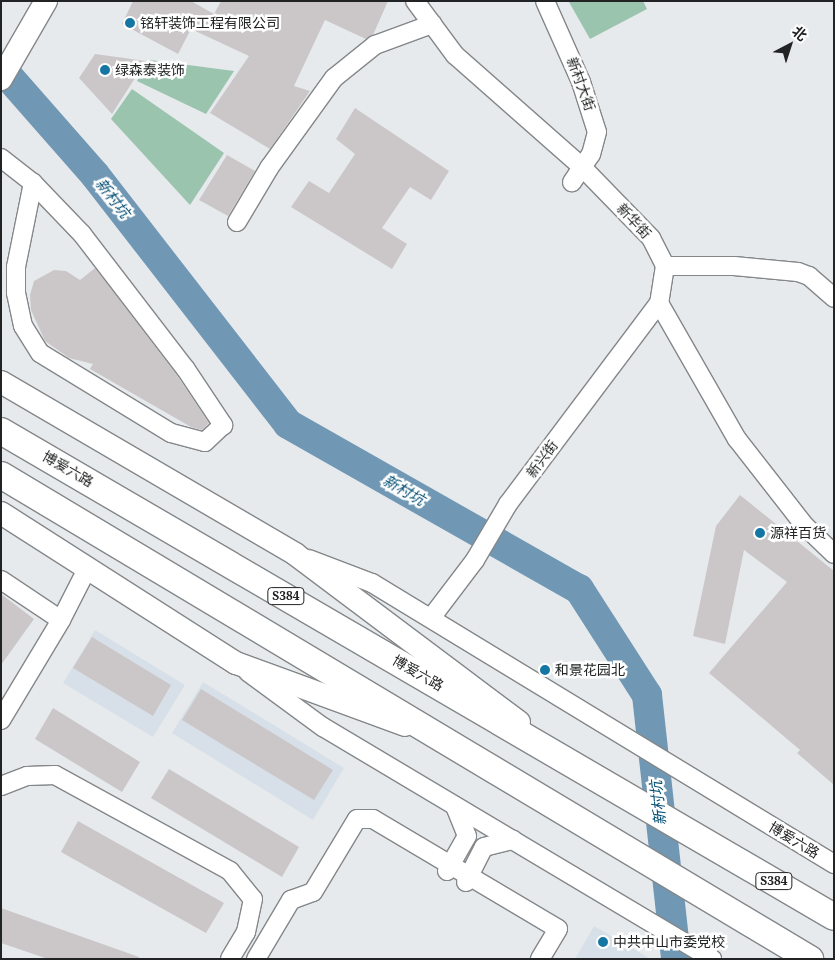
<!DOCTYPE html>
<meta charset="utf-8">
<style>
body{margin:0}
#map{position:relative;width:835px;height:960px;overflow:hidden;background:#e7eaed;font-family:"Noto Serif","Noto Sans SC",serif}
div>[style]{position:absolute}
.built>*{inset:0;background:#d7e0e8}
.green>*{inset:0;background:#9bc4af}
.river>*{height:30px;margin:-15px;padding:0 15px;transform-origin:15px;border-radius:15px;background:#7098b4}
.building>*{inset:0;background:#cbc7c8}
.roads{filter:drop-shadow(1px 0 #848789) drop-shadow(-1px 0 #848789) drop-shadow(0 1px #848789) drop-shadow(0 -1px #848789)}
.minor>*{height:18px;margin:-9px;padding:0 9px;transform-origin:9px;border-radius:9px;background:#fff}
.major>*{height:22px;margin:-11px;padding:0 11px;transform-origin:11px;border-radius:11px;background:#fff}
.highway>*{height:26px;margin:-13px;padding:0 13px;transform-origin:13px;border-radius:13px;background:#fff}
.dots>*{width:14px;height:14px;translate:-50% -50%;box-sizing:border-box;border:2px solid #fff;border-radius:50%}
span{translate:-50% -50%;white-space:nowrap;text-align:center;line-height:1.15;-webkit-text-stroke:5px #fff;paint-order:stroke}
.shield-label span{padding:1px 4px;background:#fff;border:1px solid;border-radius:4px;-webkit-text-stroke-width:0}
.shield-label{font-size:12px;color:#222324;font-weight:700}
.poi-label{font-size:14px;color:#222324}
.left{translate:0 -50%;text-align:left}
.street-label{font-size:14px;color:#222324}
.water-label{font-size:15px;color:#034e74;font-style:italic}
.frame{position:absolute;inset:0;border:2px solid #222324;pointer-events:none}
.north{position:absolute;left:765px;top:20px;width:50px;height:50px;-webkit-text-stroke:4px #fff;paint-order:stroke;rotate:40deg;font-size:14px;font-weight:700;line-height:20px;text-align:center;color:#222324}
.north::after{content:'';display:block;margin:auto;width:18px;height:22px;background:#222324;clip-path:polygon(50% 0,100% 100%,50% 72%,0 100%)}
</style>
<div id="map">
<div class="built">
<div style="clip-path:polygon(95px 630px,185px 685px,153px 737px,63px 683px)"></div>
<div style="clip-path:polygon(203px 682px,344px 768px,313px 820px,172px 733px)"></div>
<div style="clip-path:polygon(594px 926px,649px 958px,651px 959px,575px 959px)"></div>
</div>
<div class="green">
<div style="clip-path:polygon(643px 1px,647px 9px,590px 39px,569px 2px)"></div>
<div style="clip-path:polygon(150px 60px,234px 71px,206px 114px,137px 81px)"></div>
<div style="clip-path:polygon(132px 89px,224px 153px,190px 205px,111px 119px)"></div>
</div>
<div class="river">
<div style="left:1px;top:68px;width:142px;rotate:48.7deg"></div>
<div style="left:95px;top:175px;width:315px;rotate:52.2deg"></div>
<div style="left:288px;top:424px;width:335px;rotate:29.6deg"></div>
<div style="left:579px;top:589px;width:126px;rotate:57.3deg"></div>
<div style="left:647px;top:695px;width:266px;rotate:83.7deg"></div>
</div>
<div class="building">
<div style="clip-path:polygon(133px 1px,191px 1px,214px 14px,221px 1px,388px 1px,373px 35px,366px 39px,325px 20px,294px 86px,310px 91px,270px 149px,210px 113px,249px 56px,191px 29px,178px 54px,122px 24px)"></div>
<div style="clip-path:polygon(95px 54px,146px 61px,112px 114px,79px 78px)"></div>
<div style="clip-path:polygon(355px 108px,449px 171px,431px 200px,410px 187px,382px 228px,407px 244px,392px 269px,291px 207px,309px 181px,329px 193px,355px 154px,336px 139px)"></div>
<div style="clip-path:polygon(227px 155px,255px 171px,228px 216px,199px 200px)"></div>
<div style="clip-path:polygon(95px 268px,176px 374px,209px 423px,202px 430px,191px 427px,90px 369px,93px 364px,69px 358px,45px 341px,31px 310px,30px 295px,34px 281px,54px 270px,66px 271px,80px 280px)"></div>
<div style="clip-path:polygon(740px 495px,834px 571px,834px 785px,797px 753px,800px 750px,709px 673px,787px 582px,744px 550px,725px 644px,693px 636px,716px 526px)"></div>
<div style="clip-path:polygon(1px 594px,34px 619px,1px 665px)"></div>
<div style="clip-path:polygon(92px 637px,171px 685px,153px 716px,73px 668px)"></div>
<div style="clip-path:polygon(201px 689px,333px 770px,314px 800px,182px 720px)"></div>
<div style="clip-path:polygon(53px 708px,140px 762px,122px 792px,35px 739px)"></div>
<div style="clip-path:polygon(169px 769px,299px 847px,282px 877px,151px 798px)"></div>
<div style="clip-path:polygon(78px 821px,224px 903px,206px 933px,61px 852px)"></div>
<div style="clip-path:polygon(1px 908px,139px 957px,139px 959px,48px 959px,1px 943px)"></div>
</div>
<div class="roads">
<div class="minor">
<div style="left:415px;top:1px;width:67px;rotate:53.5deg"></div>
<div style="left:455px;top:55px;width:169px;rotate:41.4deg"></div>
<div style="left:582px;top:167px;width:99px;rotate:45.8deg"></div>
<div style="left:651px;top:238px;width:31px;rotate:63deg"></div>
<div style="left:665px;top:266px;width:37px;rotate:99deg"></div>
<div style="left:659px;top:303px;width:157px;rotate:60.2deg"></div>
<div style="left:737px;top:439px;width:110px;rotate:52deg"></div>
<div style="left:805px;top:526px;width:40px;rotate:44deg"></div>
<div style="left:545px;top:1px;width:89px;rotate:66deg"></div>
<div style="left:581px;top:82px;width:52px;rotate:72.3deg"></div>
<div style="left:597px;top:132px;width:23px;rotate:105deg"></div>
<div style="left:591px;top:154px;width:34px;rotate:124deg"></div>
<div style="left:1px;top:158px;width:41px;rotate:38deg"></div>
<div style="left:33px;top:183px;width:71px;rotate:46.1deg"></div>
<div style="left:82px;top:234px;width:169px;rotate:52.5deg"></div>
<div style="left:185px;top:368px;width:69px;rotate:56.3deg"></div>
<div style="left:223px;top:425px;width:25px;rotate:137deg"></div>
<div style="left:205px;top:442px;width:35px;rotate:-165deg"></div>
<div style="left:171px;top:433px;width:153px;rotate:-148.6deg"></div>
<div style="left:40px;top:353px;width:32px;rotate:-122deg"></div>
<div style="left:23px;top:326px;width:34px;rotate:-102deg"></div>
<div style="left:16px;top:293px;width:26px;rotate:-90deg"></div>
<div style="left:16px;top:267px;width:86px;rotate:-78.6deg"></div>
<div style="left:237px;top:222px;width:63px;rotate:-59.3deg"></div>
<div style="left:269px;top:168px;width:111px;rotate:-54.2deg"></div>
<div style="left:334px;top:78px;width:53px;rotate:-38.8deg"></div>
<div style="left:375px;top:45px;width:61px;rotate:-20.2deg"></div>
<div style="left:665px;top:266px;width:69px"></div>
<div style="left:734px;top:266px;width:64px;rotate:5.4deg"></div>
<div style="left:798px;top:272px;width:12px;rotate:20deg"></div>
<div style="left:809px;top:276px;width:33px;rotate:41deg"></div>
<div style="left:309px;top:559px;width:67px;rotate:20.9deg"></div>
<div style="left:372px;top:583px;width:541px;rotate:31.31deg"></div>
<div style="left:1px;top:580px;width:72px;rotate:33.7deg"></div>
<div style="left:431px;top:618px;width:73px;rotate:-52.8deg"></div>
<div style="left:475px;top:560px;width:65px;rotate:-59.5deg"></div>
<div style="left:508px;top:504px;width:251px;rotate:-53.1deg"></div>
<div style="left:248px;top:672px;width:93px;rotate:36.3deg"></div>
<div style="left:323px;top:727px;width:453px;rotate:30.8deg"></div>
<div style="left:1px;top:720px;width:117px;rotate:-59deg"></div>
<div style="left:61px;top:620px;width:57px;rotate:-63deg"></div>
<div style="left:1px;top:786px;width:28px;rotate:-21deg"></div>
<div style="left:27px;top:776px;width:28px;rotate:-2deg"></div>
<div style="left:55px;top:775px;width:200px;rotate:28.7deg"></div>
<div style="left:230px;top:871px;width:36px;rotate:51deg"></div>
<div style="left:253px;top:899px;width:34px;rotate:102deg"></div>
<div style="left:246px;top:932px;width:31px;rotate:121deg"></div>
<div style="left:447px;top:871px;width:40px;rotate:-60.3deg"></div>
<div style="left:467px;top:836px;width:32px;rotate:-112deg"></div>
<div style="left:466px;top:882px;width:39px;rotate:-63deg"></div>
<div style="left:484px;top:847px;width:30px;rotate:-14deg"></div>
<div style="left:256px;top:959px;width:69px;rotate:-59.3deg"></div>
<div style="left:291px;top:900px;width:23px;rotate:-20deg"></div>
<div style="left:313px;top:892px;width:85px;rotate:-58.9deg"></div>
<div style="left:357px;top:819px;width:16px"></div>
<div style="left:373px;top:819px;width:215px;rotate:30.7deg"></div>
<div style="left:558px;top:929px;width:35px;rotate:121deg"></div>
</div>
<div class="major">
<div style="left:1px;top:79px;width:90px;rotate:-60deg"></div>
<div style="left:1px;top:382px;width:341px;rotate:30.3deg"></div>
<div style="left:295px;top:554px;width:280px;rotate:36.9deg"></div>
<div style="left:1px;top:513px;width:279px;rotate:32.6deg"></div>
<div style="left:236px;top:663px;width:180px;rotate:20.1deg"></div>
</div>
<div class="highway">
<div style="left:1px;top:431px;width:964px;rotate:30.26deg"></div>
<div style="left:1px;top:475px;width:943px;rotate:30.89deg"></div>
</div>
</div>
<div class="dots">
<div style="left:130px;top:23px;background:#1676a3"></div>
<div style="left:105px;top:70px;background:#1676a3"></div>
<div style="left:760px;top:533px;background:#1676a3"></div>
<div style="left:545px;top:670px;background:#1676a3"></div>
<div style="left:603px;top:942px;background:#1676a3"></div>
</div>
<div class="shield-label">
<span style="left:286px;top:596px">S384</span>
<span style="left:774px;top:881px">S384</span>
</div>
<div class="poi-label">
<span class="left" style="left:140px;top:23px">铭轩装饰工程有限公司</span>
<span class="left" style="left:115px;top:70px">绿森泰装饰</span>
<span class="left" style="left:770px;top:533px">源祥百货</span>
<span class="left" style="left:555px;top:670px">和景花园北</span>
<span class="left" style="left:613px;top:942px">中共中山市委党校</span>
</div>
<div class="street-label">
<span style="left:581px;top:84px;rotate:70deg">新村大街</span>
<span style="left:634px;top:221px;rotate:47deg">新华街</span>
<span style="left:542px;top:459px;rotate:-53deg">新兴街</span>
<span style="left:68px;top:469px;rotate:30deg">博爱六路</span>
<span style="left:418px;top:673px;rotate:30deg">博爱六路</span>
<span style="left:794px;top:840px;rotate:31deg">博爱六路</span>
</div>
<div class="water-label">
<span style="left:113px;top:198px;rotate:52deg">新村坑</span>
<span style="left:404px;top:490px;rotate:30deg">新村坑</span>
<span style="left:658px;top:803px;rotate:-96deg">新村坑</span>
</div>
<div class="frame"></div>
<div class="north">北</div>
</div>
